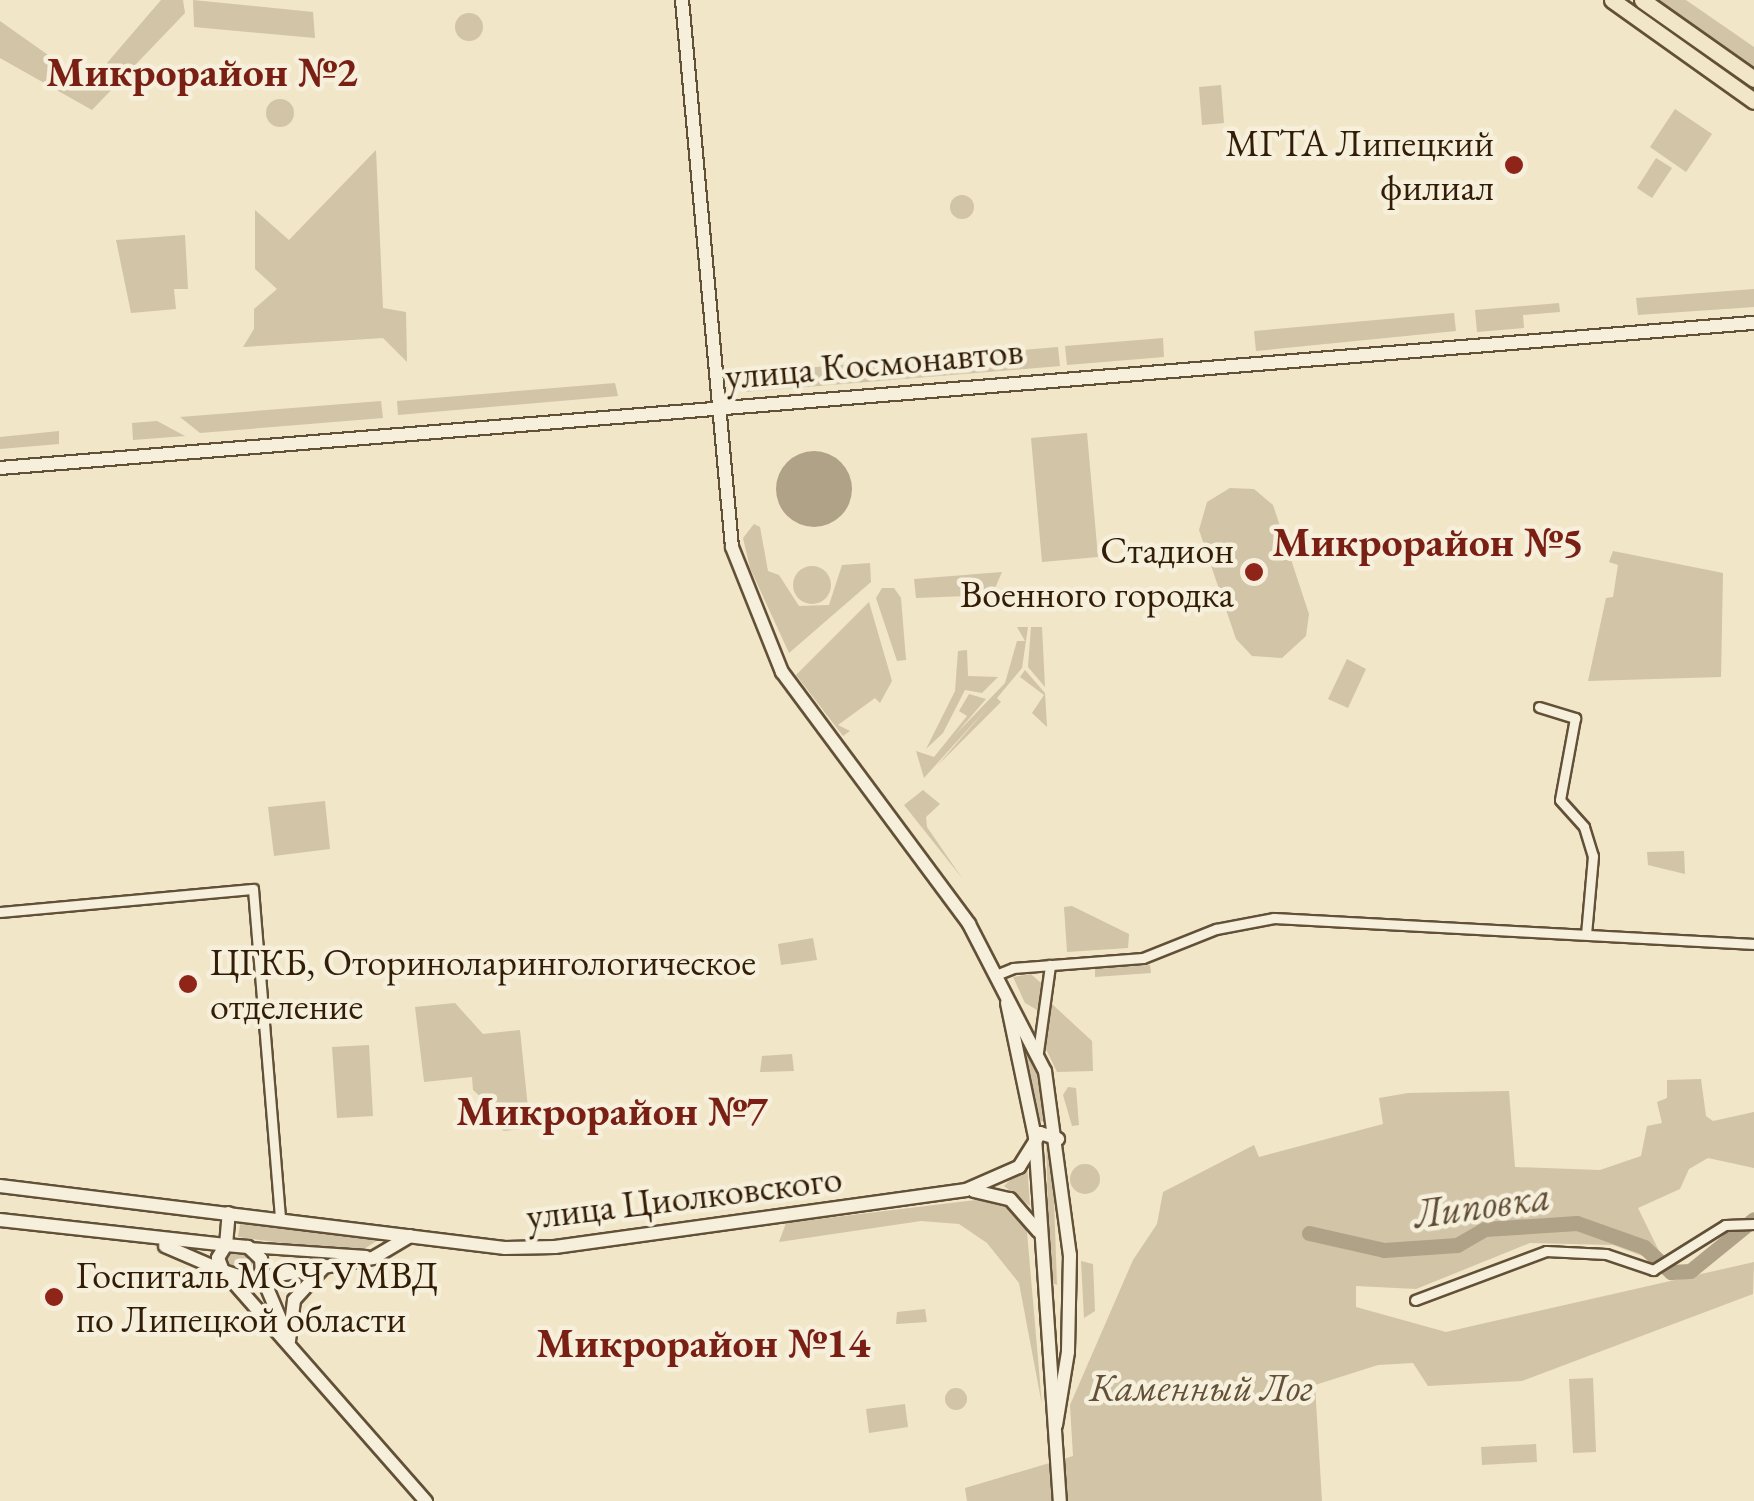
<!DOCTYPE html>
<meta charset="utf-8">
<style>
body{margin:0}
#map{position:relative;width:1754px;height:1501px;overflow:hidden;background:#f1e6c8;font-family:"EB Garamond",serif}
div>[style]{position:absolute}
.green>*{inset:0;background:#d1c4a7}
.round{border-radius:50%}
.water>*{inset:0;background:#b0a286}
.river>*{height:15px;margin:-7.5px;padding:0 7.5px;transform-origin:7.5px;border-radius:7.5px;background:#b0a286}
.roads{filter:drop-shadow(2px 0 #625037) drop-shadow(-2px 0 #625037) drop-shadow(0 2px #625037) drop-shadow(0 -2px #625037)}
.street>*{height:9px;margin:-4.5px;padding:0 4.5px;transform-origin:4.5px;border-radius:4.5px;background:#f6efdb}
.secondary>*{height:12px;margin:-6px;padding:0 6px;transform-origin:6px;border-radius:6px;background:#f6efdb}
.primary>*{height:15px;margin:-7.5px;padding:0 7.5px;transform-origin:7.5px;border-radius:7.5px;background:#f1e6c8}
.dots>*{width:28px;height:28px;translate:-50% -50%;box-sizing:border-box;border:5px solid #f6efdb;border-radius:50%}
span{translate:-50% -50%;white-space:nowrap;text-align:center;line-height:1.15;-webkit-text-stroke:9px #f6efdb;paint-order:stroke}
.poi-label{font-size:38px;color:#321e07}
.right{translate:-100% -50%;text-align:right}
.left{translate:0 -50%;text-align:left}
.street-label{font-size:38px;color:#321e07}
.park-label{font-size:38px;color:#625037;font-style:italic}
.water-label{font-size:40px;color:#5e4c33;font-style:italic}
.quarter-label{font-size:42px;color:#7a1f14;font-weight:700}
</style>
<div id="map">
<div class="green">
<div style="clip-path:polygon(161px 0,183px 0,185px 13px,92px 110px,0 58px,0 21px,89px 84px)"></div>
<div style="clip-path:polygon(193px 0,313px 12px,315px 38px,194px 27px)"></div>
<div style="clip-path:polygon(1657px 0,1686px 0,1754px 47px,1754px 69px)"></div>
<div class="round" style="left:455px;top:13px;width:28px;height:28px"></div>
<div style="clip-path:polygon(1221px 85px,1224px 123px,1202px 125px,1199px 87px)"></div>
<div class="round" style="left:266px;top:99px;width:28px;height:28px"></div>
<div style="clip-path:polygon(1675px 109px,1712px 134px,1686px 172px,1650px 147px)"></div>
<div style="clip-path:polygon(376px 150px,383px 308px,406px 312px,407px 362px,383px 338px,243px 347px,254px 329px,254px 309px,277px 289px,255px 269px,255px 210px,289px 240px)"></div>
<div style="clip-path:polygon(1656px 158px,1672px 168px,1652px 198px,1637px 188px)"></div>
<div class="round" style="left:950px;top:195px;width:24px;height:24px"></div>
<div style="clip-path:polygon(185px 235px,188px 289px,174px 289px,176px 309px,131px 313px,116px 240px)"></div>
<div style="clip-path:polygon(1754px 289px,1754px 307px,1638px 315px,1636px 298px)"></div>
<div style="clip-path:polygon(1559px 303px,1560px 312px,1523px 315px,1524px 328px,1477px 332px,1475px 310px)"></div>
<div style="clip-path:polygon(1454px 313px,1456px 331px,1256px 351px,1254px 331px)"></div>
<div style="clip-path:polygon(1163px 338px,1164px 357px,1067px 365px,1065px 346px)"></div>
<div style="clip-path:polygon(1058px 347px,1060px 366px,746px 392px,744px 373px)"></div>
<div style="clip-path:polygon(615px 383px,618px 396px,398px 415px,397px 401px)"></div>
<div style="clip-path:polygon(381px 401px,383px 418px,200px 433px,180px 417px)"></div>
<div style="clip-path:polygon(157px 421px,185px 436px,133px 440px,132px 423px)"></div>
<div style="clip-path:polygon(59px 431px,59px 444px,0 449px,0 437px)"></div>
<div style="clip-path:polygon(1087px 433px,1098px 557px,1042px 562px,1031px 438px)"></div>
<div style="clip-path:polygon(1230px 488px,1254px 489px,1273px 505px,1309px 614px,1306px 636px,1282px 658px,1252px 656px,1236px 639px,1199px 530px,1207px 502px)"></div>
<div style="clip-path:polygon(754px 524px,760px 527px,768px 571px,779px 575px,799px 606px,829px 605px,842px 565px,870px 563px,871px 582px,789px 653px,750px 568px,743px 538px)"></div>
<div style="clip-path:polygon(1613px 551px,1723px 573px,1721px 677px,1588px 681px,1606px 598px,1613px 597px,1618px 565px,1609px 562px)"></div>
<div class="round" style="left:793px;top:566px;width:38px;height:38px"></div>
<div style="clip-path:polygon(1002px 572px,992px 595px,916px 598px,914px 579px)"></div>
<div style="clip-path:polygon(882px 588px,894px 588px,901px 598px,906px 660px,897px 661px,876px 598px)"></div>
<div style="clip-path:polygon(869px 602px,892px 681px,880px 703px,875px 698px,838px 725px,850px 731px,843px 736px,796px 675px)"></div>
<div style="clip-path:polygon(1017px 627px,1028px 627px,1022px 668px,997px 698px,1001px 702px,937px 766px,988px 707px,924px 778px,916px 751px,934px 757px,967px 716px,959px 711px,969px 694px,986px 699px,955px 735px,1005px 683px,1017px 641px,1025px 641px)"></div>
<div style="clip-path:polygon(1031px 627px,1042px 627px,1045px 687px,1028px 667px)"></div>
<div style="clip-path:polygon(967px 650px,968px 676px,998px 677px,982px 693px,965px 690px,943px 733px,926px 749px,955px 691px,958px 651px)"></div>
<div style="clip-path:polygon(1347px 659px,1366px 669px,1348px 708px,1328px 699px)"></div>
<div style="clip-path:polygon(1025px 670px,1045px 693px,1047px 727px,1032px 713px,1044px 695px,1020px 677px)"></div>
<div style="clip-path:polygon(923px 790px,940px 804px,926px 817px,927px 827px,962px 878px,904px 805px)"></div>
<div style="clip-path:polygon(325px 801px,330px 849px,274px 856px,268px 807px)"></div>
<div style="clip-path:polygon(1684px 851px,1685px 874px,1648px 865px,1647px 852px)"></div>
<div style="clip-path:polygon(1072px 906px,1129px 934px,1128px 948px,1067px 952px,1064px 907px)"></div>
<div style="clip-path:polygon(813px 938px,817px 960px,781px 965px,778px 944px)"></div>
<div style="clip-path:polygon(1150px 965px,1151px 973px,1095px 977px,1095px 969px)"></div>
<div style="clip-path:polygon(1031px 974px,1042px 984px,1039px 1011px,1025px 1003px,1013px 977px)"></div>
<div style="clip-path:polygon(455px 1003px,483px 1034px,520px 1030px,530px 1128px,504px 1131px,494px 1125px,492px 1107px,473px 1090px,472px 1077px,424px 1082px,415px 1007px)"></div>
<div style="clip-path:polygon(1052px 1004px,1092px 1041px,1093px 1071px,1057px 1072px,1045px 1047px)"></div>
<div style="clip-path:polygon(1014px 1018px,1034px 1062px,1051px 1120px,1036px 1122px)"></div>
<div style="clip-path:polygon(369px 1045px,373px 1116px,337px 1118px,332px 1047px)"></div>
<div style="clip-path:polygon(792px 1054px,794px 1071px,760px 1072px,762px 1056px)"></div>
<div style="clip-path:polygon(1701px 1079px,1706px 1116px,1713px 1121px,1754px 1112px,1754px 1168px,1708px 1158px,1689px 1169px,1680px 1189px,1638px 1208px,1660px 1253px,1656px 1261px,1613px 1245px,1530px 1243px,1416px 1289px,1356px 1286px,1356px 1307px,1446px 1332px,1754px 1262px,1753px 1294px,1522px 1381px,1428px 1386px,1413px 1363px,1378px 1365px,1315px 1385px,1322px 1501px,967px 1501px,965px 1488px,1073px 1456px,1070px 1405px,1133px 1260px,1157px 1224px,1163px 1192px,1254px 1145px,1259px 1157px,1383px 1124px,1379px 1098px,1408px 1093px,1509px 1091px,1515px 1167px,1600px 1170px,1641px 1156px,1647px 1126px,1662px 1123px,1657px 1102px,1667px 1098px,1667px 1080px)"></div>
<div style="clip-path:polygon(1068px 1087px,1076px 1088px,1079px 1125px,1072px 1126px,1063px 1095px)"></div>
<div style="clip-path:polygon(1046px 1139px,1052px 1144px,1057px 1285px,1050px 1282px)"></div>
<div class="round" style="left:1070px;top:1164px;width:30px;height:30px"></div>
<div style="clip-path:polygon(1027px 1164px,1030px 1206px,1004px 1186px)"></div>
<div style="clip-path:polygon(992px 1198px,1017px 1213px,1027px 1232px,1042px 1405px,1019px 1283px,987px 1243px,959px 1224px,921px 1221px,779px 1242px,786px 1223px)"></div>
<div style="clip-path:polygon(241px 1219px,381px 1238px,358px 1253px,238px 1237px)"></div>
<div class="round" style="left:227px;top:1247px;width:26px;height:26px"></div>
<div style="clip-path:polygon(1081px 1261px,1093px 1264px,1095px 1311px,1084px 1318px)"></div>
<div style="clip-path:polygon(925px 1309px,927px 1322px,896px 1324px,897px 1312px)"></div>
<div style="clip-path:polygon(1593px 1378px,1596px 1452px,1573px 1453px,1569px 1379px)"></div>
<div class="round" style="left:945px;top:1388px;width:22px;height:22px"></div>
<div style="clip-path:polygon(905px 1404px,908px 1427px,869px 1433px,866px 1409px)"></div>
<div style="clip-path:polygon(1536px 1444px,1537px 1462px,1482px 1465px,1481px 1447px)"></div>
</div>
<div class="water">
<div class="round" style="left:776px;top:451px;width:76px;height:76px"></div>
</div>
<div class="river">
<div style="left:1309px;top:1233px;width:77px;rotate:12.8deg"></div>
<div style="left:1384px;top:1250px;width:73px;rotate:-3.9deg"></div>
<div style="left:1457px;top:1245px;width:32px;rotate:-30deg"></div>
<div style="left:1485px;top:1229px;width:92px;rotate:-3.7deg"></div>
<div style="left:1577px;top:1223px;width:71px;rotate:19.7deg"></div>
<div style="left:1644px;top:1247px;width:37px;rotate:43deg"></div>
<div style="left:1671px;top:1272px;width:19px;rotate:-3deg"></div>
<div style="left:1690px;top:1271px;width:82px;rotate:-39.1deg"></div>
</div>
<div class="roads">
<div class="street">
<div style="left:1539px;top:707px;width:38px;rotate:17deg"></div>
<div style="left:1575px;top:718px;width:83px;rotate:100.4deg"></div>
<div style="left:1560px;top:800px;width:36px;rotate:48deg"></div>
<div style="left:1584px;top:827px;width:30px;rotate:73deg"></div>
<div style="left:1593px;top:856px;width:78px;rotate:95.1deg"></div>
<div style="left:0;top:912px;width:254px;rotate:-5.2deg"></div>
<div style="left:253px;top:889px;width:329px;rotate:85.3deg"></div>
<div style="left:996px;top:975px;width:18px;rotate:-22deg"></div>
<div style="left:1013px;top:968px;width:130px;rotate:-4.4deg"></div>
<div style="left:1143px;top:958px;width:79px;rotate:-21.7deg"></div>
<div style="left:1216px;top:929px;width:59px;rotate:-10.7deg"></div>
<div style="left:1274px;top:918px;width:481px;rotate:3.1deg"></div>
<div style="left:1038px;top:1052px;width:88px;rotate:-82.1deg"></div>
<div style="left:248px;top:1247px;width:118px;rotate:3.9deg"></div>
<div style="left:1415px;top:1300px;width:140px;rotate:-20.5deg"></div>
<div style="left:1546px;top:1251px;width:60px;rotate:2.9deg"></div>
<div style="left:1606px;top:1254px;width:50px;rotate:18.8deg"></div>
<div style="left:1653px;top:1270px;width:85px;rotate:-32deg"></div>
<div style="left:1725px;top:1225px;width:29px;rotate:-2deg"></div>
</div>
<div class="secondary">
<div style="left:682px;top:0;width:549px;rotate:84.78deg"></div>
<div style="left:732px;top:547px;width:135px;rotate:68.2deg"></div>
<div style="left:782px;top:672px;width:314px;rotate:53.4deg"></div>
<div style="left:969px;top:924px;width:165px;rotate:62.7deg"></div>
<div style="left:1045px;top:1071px;width:186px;rotate:82.3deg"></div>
<div style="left:1070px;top:1255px;width:97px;rotate:91.2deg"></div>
<div style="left:1068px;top:1352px;width:74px;rotate:99.3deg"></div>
<div style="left:0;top:468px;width:1760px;rotate:-4.73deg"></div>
<div style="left:1007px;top:1003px;width:137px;rotate:78.2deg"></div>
<div style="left:1035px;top:1137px;width:365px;rotate:86.1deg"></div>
<div style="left:0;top:1186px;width:509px;rotate:7deg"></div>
<div style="left:505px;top:1248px;width:50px;rotate:-1.1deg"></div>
<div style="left:555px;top:1247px;width:415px;rotate:-7.9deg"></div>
<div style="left:966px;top:1190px;width:58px;rotate:-23.5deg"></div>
<div style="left:1019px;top:1167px;width:40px;rotate:-58deg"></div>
<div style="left:1040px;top:1133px;width:19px;rotate:18deg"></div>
<div style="left:974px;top:1191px;width:37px;rotate:13deg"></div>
<div style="left:1010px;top:1199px;width:43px;rotate:48.8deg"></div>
<div style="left:0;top:1220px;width:227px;rotate:6.3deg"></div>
<div style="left:226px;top:1245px;width:32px;rotate:-85deg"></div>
<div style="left:165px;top:1246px;width:63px;rotate:23.3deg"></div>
<div style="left:228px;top:1276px;width:300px;rotate:48.7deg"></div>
<div style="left:262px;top:1276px;width:17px;rotate:-93deg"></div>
<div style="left:261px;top:1259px;width:18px;rotate:-137deg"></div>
<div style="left:248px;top:1247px;width:22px;rotate:-175deg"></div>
<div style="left:226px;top:1245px;width:15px;rotate:122deg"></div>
<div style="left:218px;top:1258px;width:14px;rotate:69deg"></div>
<div style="left:223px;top:1271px;width:29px;rotate:18deg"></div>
<div style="left:251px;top:1280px;width:124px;rotate:-10.2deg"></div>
<div style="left:373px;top:1258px;width:43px;rotate:-30.7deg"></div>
<div style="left:262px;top:1276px;width:56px;rotate:67.1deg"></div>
<div style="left:289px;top:1341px;width:41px;rotate:-83deg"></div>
<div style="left:294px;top:1300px;width:46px;rotate:-47.6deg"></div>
</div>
<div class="primary">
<div style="left:1612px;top:0;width:174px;rotate:35.4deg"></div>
<div style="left:1642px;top:0;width:137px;rotate:35.2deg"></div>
</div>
</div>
<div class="dots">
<div style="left:1514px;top:165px;background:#8f2418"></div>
<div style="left:1254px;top:572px;background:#8f2418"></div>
<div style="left:188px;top:984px;background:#8f2418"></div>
<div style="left:54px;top:1297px;background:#8f2418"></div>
</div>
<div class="poi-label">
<span class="right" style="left:1494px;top:165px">МГТА Липецкий<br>филиал</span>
<span class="right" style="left:1234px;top:572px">Стадион<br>Военного городка</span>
<span class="left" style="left:210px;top:984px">ЦГКБ, Оториноларингологическое<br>отделение</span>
<span class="left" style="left:76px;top:1297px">Госпиталь МСЧ УМВД<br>по Липецкой области</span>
</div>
<div class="street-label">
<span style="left:874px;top:363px;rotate:-5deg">улица Космонавтов</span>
<span style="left:684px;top:1197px;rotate:-7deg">улица Циолковского</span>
</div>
<div class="park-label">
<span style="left:1201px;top:1387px">Каменный Лог</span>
</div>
<div class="water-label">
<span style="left:1482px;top:1204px;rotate:-8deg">Липовка</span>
</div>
<div class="quarter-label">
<span style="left:202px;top:72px">Микрорайон №2</span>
<span style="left:1428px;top:542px">Микрорайон №5</span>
<span style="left:612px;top:1111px">Микрорайон №7</span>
<span style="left:703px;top:1343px">Микрорайон №14</span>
</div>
</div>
